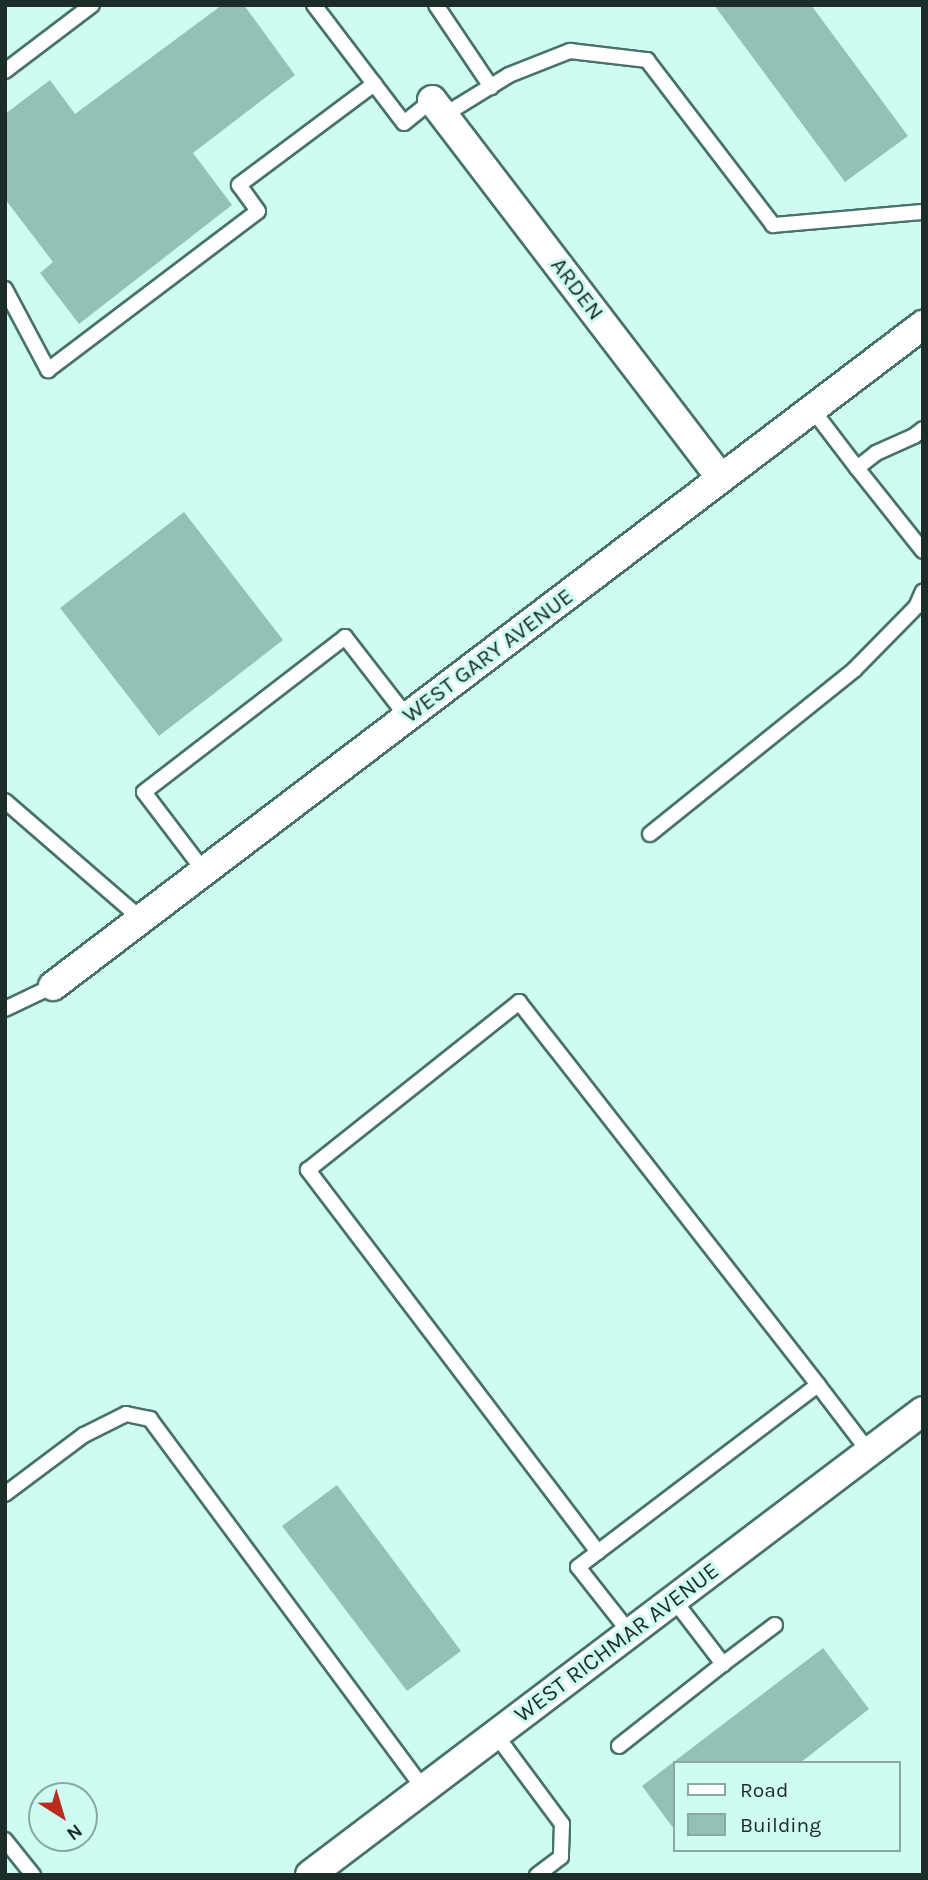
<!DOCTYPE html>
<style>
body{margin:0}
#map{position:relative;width:928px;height:1880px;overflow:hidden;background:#cefcf2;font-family:Karla,sans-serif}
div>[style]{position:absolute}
.building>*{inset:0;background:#94c1b7}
.roads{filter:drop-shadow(2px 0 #49736a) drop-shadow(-2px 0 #49736a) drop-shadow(0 2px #49736a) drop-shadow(0 -2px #49736a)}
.lane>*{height:14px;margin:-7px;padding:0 7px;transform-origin:7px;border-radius:7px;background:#fff}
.street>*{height:28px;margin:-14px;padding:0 14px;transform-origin:14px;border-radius:14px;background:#fff}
span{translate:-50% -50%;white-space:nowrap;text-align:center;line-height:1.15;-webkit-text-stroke:6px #cefcf2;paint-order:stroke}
.street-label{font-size:23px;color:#1b2c29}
.frame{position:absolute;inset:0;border:7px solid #1b2c29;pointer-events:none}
.legend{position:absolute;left:673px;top:1761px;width:228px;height:91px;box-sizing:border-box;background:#cefcf2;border:2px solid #86a9a2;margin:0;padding:9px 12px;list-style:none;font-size:21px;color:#1b2c29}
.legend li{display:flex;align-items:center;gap:14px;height:35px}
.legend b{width:35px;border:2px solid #86a9a2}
.north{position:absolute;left:28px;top:1782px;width:70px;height:70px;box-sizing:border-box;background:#cefcf2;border:2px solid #86a9a2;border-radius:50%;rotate:143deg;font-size:19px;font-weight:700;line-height:28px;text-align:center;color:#1b2c29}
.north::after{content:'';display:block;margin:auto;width:24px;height:32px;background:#ba2c1e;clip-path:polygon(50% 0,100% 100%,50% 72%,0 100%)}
</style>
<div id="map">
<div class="building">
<div style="clip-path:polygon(222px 5px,244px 5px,295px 75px,193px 153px,232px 205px,79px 324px,40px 273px,53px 262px,5px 199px,5px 114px,50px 80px,75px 114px)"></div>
<div style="clip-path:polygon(714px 5px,811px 5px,908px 136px,845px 182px)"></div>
<div style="clip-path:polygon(184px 512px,283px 640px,159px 736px,60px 608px)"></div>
<div style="clip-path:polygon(337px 1485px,461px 1651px,407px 1691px,282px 1526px)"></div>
<div style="clip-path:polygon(823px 1648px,869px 1709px,800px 1763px,674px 1763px,674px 1829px,642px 1786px)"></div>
</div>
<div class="roads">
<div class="lane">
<div style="left:314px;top:5px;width:148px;rotate:52.7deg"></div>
<div style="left:404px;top:123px;width:36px;rotate:-39deg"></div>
<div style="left:436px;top:5px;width:99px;rotate:56.1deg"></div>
<div style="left:5px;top:71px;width:109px;rotate:-37.2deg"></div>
<div style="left:444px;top:115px;width:76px;rotate:-31.6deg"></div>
<div style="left:509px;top:75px;width:66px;rotate:-21.5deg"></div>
<div style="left:570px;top:51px;width:78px;rotate:6.7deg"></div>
<div style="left:647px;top:60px;width:208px;rotate:52.6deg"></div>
<div style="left:773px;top:225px;width:151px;rotate:-5deg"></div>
<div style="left:5px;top:289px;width:92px;rotate:62deg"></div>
<div style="left:48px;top:370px;width:263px;rotate:-37.1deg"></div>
<div style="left:258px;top:211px;width:32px;rotate:-126deg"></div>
<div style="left:239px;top:185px;width:169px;rotate:-36.8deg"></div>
<div style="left:812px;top:409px;width:74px;rotate:52.7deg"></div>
<div style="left:857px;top:468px;width:24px;rotate:-38deg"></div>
<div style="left:876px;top:453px;width:42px;rotate:-24.1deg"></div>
<div style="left:914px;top:436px;width:11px;rotate:-38deg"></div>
<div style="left:857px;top:468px;width:106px;rotate:51.5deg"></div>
<div style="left:5px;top:801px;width:180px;rotate:40.9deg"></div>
<div style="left:650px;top:834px;width:262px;rotate:-38.8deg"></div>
<div style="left:854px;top:670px;width:88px;rotate:-45.5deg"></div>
<div style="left:916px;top:607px;width:17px;rotate:-66deg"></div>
<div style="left:204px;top:871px;width:99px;rotate:-127.2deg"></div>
<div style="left:144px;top:792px;width:254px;rotate:-37.6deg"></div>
<div style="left:345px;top:637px;width:101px;rotate:52.2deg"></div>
<div style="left:5px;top:1009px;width:53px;rotate:-25.6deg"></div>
<div style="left:5px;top:1494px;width:99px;rotate:-36.8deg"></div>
<div style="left:84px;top:1435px;width:47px;rotate:-26.6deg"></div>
<div style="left:126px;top:1414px;width:25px;rotate:12deg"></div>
<div style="left:150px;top:1419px;width:460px;rotate:53.5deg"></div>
<div style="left:598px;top:1552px;width:480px;rotate:-127.2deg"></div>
<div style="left:308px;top:1170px;width:270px;rotate:-38.5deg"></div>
<div style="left:519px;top:1002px;width:486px;rotate:52deg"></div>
<div style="left:674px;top:1600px;width:81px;rotate:52.6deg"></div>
<div style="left:723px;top:1664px;width:65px;rotate:-36.9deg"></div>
<div style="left:630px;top:1633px;width:84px;rotate:-128.2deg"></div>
<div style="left:578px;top:1567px;width:301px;rotate:-37.2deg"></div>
<div style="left:818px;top:1385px;width:84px;rotate:52.7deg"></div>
<div style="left:496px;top:1735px;width:111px;rotate:53.4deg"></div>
<div style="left:562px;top:1824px;width:33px;rotate:92deg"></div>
<div style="left:561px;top:1857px;width:30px;rotate:143deg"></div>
<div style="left:619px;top:1746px;width:132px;rotate:-38.3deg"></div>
<div style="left:5px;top:1840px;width:45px;rotate:51.3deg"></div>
</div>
<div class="street">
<div style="left:432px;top:100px;width:476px;rotate:52.6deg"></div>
<div style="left:53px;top:986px;width:1093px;rotate:-37.23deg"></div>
<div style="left:310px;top:1875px;width:769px;rotate:-37.12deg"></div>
</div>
</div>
<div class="street-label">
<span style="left:577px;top:289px;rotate:53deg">ARDEN</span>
<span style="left:488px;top:656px;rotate:-37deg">WEST GARY AVENUE</span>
<span style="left:617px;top:1643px;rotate:-37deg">WEST RICHMAR AVENUE</span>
</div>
<div class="frame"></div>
<ul class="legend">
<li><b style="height:9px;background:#fff"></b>Road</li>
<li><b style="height:19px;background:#94c1b7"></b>Building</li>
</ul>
<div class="north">N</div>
</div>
